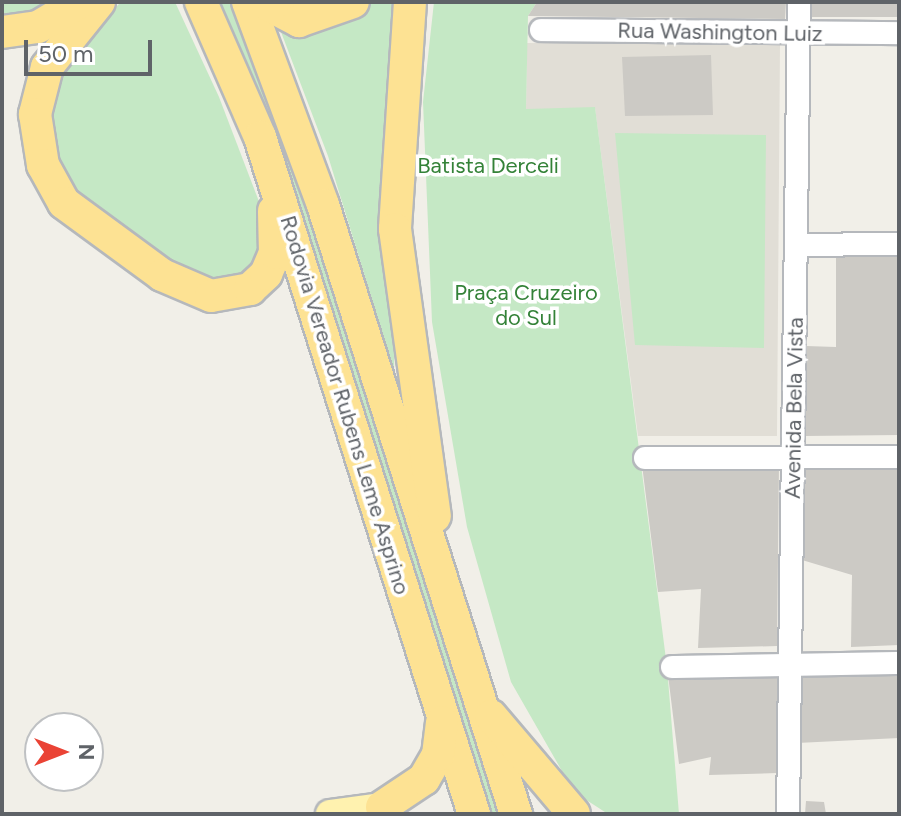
<!DOCTYPE html>
<meta charset="utf-8">
<style>
body{margin:0}
#map{position:relative;width:901px;height:816px;overflow:hidden;background:#f1efe8;font-family:Figtree,sans-serif}
div>[style]{position:absolute}
.education>*{inset:0;background:#e1ded6}
.green>*{inset:0;background:#c5e8c5}
.building>*{inset:0;background:#cccac5}
.roads{filter:drop-shadow(2px 0 #b5b8bc) drop-shadow(-2px 0 #b5b8bc) drop-shadow(0 2px #b5b8bc) drop-shadow(0 -2px #b5b8bc)}
.minor>*{height:22px;margin:-11px;padding:0 11px;transform-origin:11px;border-radius:11px;background:#fff}
.major>*{height:28px;margin:-14px;padding:0 14px;transform-origin:14px;border-radius:14px;background:#fff2af}
.highway>*{height:32px;margin:-16px;padding:0 16px;transform-origin:16px;border-radius:16px;background:#fde293}
span{translate:-50% -50%;white-space:nowrap;text-align:center;line-height:1.15;-webkit-text-stroke:7px #fff;paint-order:stroke}
.street-label{font-size:22px;color:#5f6368}
.park-label{font-size:22px;color:#348238}
.frame{position:absolute;inset:0;border:4px solid #5f6368;pointer-events:none}
.north{position:absolute;left:24px;top:712px;width:80px;height:80px;box-sizing:border-box;background:#fff;border:2px solid #bfc1c3;border-radius:50%;rotate:90deg;font-size:22px;font-weight:700;line-height:32px;text-align:center;color:#5f6368}
.north::after{content:'';display:block;margin:auto;width:28px;height:36px;background:#ea4335;clip-path:polygon(50% 0,100% 100%,50% 72%,0 100%)}
.scale{position:absolute;left:24px;top:40px;width:128px;height:36px;box-sizing:border-box;border:4px solid #5f6368;border-top:0;padding-left:10px;font-size:24px;line-height:28px;white-space:nowrap;color:#5f6368;-webkit-text-stroke:6px #fff;paint-order:stroke}
</style>
<div id="map">
<div class="education">
<div style="clip-path:polygon(527px 43px,780px 45px,777px 436px,638px 436px,595px 108px,526px 110px)"></div>
</div>
<div class="green">
<div style="clip-path:polygon(2px 2px,61px 2px,30px 18px,2px 19px)"></div>
<div style="clip-path:polygon(121px 2px,175px 2px,219px 97px,266px 220px,252px 267px,239px 275px,206px 281px,178px 270px,74px 200px,46px 141px,62px 61px)"></div>
<div style="clip-path:polygon(212px 2px,235px 2px,251px 39px,501px 814px,484px 814px)"></div>
<div style="clip-path:polygon(365px 2px,402px 2px,394px 372px,328px 156px,278px 24px)"></div>
<div style="clip-path:polygon(434px 2px,537px 2px,528px 16px,526px 109px,595px 107px,667px 667px,679px 814px,608px 814px,574px 792px,511px 682px,467px 527px,432px 322px,423px 102px)"></div>
<div style="clip-path:polygon(615px 133px,766px 135px,764px 348px,635px 345px)"></div>
</div>
<div class="building">
<div style="clip-path:polygon(537px 2px,786px 2px,785px 19px,528px 16px)"></div>
<div style="clip-path:polygon(810px 2px,899px 2px,899px 17px,809px 17px)"></div>
<div style="clip-path:polygon(711px 55px,713px 115px,625px 116px,622px 57px)"></div>
<div style="clip-path:polygon(899px 254px,899px 435px,805px 436px,806px 346px,836px 347px,836px 255px)"></div>
<div style="clip-path:polygon(642px 465px,779px 465px,777px 646px,698px 648px,701px 589px,658px 592px)"></div>
<div style="clip-path:polygon(899px 466px,899px 645px,851px 647px,852px 575px,802px 560px,804px 467px)"></div>
<div style="clip-path:polygon(778px 672px,777px 773px,709px 775px,711px 757px,679px 764px,668px 675px)"></div>
<div style="clip-path:polygon(899px 672px,899px 738px,797px 743px,797px 676px)"></div>
<div style="clip-path:polygon(806px 801px,824px 802px,826px 814px,805px 814px)"></div>
</div>
<div class="roads">
<div class="minor">
<div style="left:541px;top:30px;width:358px;rotate:0.5deg"></div>
<div style="left:796px;top:245px;width:103px;rotate:-0.6deg"></div>
<div style="left:645px;top:458px;width:254px;rotate:-0.2deg"></div>
<div style="left:672px;top:667px;width:227px;rotate:-1deg"></div>
<div style="left:788px;top:814px;width:812px;rotate:-89.22deg"></div>
</div>
<div class="major">
<div style="left:330px;top:814px;width:52px;rotate:-7.7deg"></div>
</div>
<div class="highway">
<div style="left:99px;top:2px;width:83px;rotate:128.7deg"></div>
<div style="left:47px;top:67px;width:49px;rotate:104.3deg"></div>
<div style="left:35px;top:114px;width:52px;rotate:81.1deg"></div>
<div style="left:43px;top:165px;width:43px;rotate:61.1deg"></div>
<div style="left:64px;top:203px;width:122px;rotate:36.3deg"></div>
<div style="left:162px;top:275px;width:53px;rotate:23.2deg"></div>
<div style="left:211px;top:296px;width:40px;rotate:-10deg"></div>
<div style="left:250px;top:289px;width:22px;rotate:-43deg"></div>
<div style="left:266px;top:274px;width:23px;rotate:-67deg"></div>
<div style="left:275px;top:253px;width:42px;rotate:-91.4deg"></div>
<div style="left:201px;top:2px;width:147px;rotate:66.4deg"></div>
<div style="left:260px;top:137px;width:710px;rotate:72.46deg"></div>
<div style="left:248px;top:2px;width:216px;rotate:69.7deg"></div>
<div style="left:323px;top:205px;width:639px;rotate:72.42deg"></div>
<div style="left:263px;top:2px;width:41px;rotate:27.8deg"></div>
<div style="left:299px;top:21px;width:57px;rotate:-19.4deg"></div>
<div style="left:410px;top:2px;width:227px;rotate:93.8deg"></div>
<div style="left:395px;top:229px;width:290px;rotate:82.1deg"></div>
<div style="left:2px;top:32px;width:36px;rotate:-8deg"></div>
<div style="left:38px;top:27px;width:49px;rotate:-30.8deg"></div>
<div style="left:491px;top:716px;width:128px;rotate:49.7deg"></div>
<div style="left:382px;top:807px;width:50px;rotate:-33.7deg"></div>
<div style="left:424px;top:779px;width:28px;rotate:-60deg"></div>
<div style="left:438px;top:755px;width:33px;rotate:-83deg"></div>
</div>
</div>
<div class="street-label">
<span style="left:720px;top:32px;rotate:1deg">Rua Washington Luiz</span>
<span style="left:345px;top:405px;rotate:73deg">Rodovia Vereador Rubens Leme Asprino</span>
<span style="left:794px;top:408px;rotate:-89deg">Avenida Bela Vista</span>
</div>
<div class="park-label">
<span style="left:488px;top:166px">Batista Derceli</span>
<span style="left:526px;top:305px">Praça Cruzeiro<br>do Sul</span>
</div>
<div class="frame"></div>
<div class="north">N</div>
<div class="scale">50 m</div>
</div>
